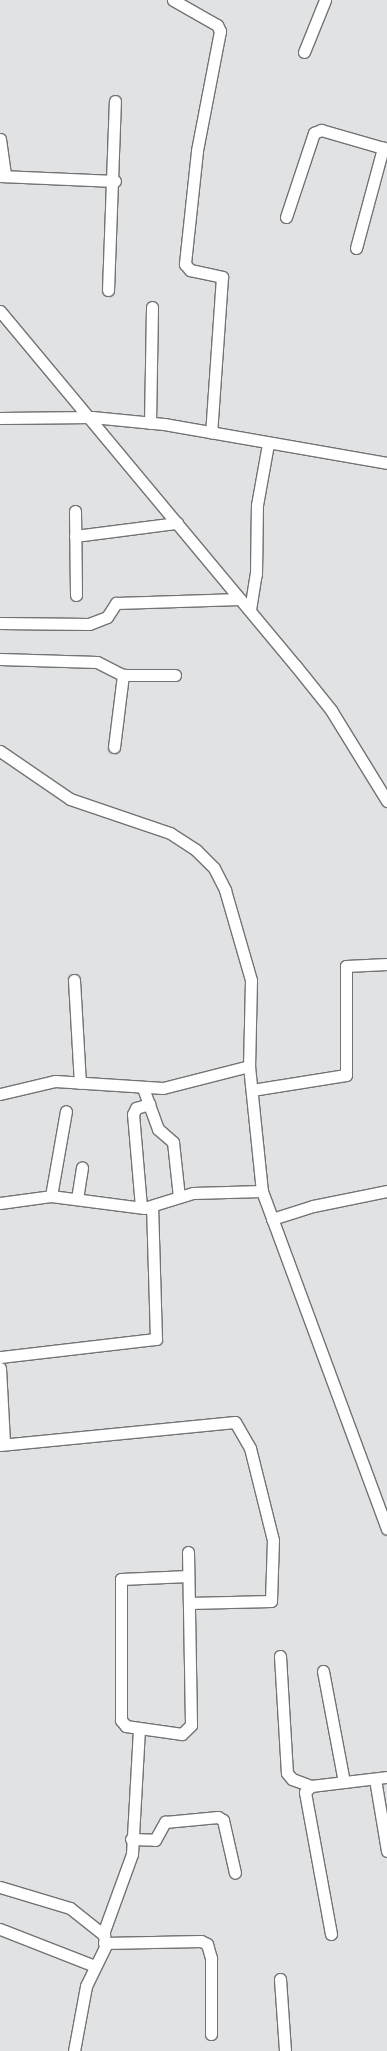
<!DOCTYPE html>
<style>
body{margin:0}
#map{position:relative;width:387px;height:2051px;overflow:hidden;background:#e1e2e4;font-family:Poppins,sans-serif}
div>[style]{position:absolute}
.roads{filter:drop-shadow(1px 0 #727374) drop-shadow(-1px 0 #727374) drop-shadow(0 1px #727374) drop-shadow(0 -1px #727374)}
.minor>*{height:11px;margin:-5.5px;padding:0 5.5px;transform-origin:5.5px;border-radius:5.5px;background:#fff}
span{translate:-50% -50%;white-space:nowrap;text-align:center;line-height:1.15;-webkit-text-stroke:4.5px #eeeff1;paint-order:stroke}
</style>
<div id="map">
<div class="roads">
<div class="minor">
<div style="left:173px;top:0;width:51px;rotate:29.6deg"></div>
<div style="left:217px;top:25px;width:7px;rotate:63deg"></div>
<div style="left:220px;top:31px;width:122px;rotate:100.9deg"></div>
<div style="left:197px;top:151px;width:114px;rotate:96.1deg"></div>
<div style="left:185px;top:264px;width:8px;rotate:50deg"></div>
<div style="left:190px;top:270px;width:33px;rotate:12deg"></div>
<div style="left:222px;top:277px;width:156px;rotate:94deg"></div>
<div style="left:304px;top:52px;width:56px;rotate:-68deg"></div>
<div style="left:0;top:139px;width:37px;rotate:82deg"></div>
<div style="left:0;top:176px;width:115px;rotate:2.5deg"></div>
<div style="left:286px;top:217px;width:89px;rotate:-71.6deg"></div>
<div style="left:314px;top:133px;width:8px;rotate:-23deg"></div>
<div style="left:321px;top:130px;width:69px;rotate:16.1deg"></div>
<div style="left:356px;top:248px;width:104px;rotate:-74.9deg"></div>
<div style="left:108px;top:290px;width:189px;rotate:-87.9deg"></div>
<div style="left:0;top:311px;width:461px;rotate:50.2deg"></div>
<div style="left:295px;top:665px;width:58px;rotate:51.3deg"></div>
<div style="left:331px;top:710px;width:107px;rotate:58.4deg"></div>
<div style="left:0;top:418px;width:92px;rotate:-0.6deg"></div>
<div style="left:92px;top:417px;width:72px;rotate:5.6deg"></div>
<div style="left:164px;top:424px;width:226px;rotate:9.9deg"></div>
<div style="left:150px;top:423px;width:116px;rotate:-89deg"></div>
<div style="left:75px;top:511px;width:84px;rotate:89.3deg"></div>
<div style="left:75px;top:536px;width:103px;rotate:-7.3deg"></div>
<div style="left:250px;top:610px;width:36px;rotate:-81deg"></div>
<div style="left:256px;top:574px;width:69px;rotate:-89.2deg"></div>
<div style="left:257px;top:505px;width:62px;rotate:-79.8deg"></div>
<div style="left:0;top:623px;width:89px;rotate:0.6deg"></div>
<div style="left:89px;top:624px;width:19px;rotate:-21deg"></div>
<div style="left:107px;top:617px;width:17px;rotate:-57deg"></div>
<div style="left:116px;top:603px;width:124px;rotate:-1.8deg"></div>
<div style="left:0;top:659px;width:97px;rotate:1.8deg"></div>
<div style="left:97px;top:662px;width:29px;rotate:27deg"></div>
<div style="left:123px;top:675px;width:52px"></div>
<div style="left:114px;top:747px;width:73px;rotate:-82.9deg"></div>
<div style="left:0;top:751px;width:85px;rotate:34.4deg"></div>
<div style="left:70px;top:799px;width:106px;rotate:18.8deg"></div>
<div style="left:170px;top:833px;width:31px;rotate:33deg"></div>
<div style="left:196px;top:850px;width:25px;rotate:45deg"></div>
<div style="left:214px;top:868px;width:25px;rotate:63deg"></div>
<div style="left:225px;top:890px;width:94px;rotate:73.9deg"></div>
<div style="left:251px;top:980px;width:86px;rotate:91.3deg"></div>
<div style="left:249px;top:1066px;width:126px;rotate:84.1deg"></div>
<div style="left:262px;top:1191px;width:360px;rotate:69.7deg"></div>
<div style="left:74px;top:980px;width:103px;rotate:86.7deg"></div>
<div style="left:143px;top:1088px;width:44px;rotate:69.9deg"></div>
<div style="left:158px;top:1129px;width:20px;rotate:41deg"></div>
<div style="left:173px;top:1142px;width:55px;rotate:83.8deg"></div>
<div style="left:252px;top:1090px;width:95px;rotate:-9.1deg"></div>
<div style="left:346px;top:1075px;width:109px;rotate:-90deg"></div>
<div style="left:346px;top:966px;width:41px;rotate:-2.8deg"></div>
<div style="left:0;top:1094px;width:57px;rotate:-13.3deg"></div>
<div style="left:55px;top:1081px;width:108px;rotate:3.7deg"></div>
<div style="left:163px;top:1088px;width:89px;rotate:-14.3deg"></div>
<div style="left:51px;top:1196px;width:86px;rotate:-80deg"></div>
<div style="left:77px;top:1199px;width:32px;rotate:-81deg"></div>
<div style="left:0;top:1203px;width:51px;rotate:-7.8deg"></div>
<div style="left:51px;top:1196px;width:94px;rotate:7.4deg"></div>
<div style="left:144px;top:1208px;width:51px;rotate:-17deg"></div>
<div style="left:193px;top:1193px;width:69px;rotate:-1.7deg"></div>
<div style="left:141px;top:1207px;width:93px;rotate:-94.9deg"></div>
<div style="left:133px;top:1114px;width:7px;rotate:-63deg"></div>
<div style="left:136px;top:1108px;width:14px;rotate:-17deg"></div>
<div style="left:272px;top:1219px;width:43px;rotate:-17.6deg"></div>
<div style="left:313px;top:1206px;width:76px;rotate:-11.5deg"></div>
<div style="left:0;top:1357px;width:157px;rotate:-6.6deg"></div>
<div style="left:156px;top:1339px;width:132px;rotate:-91.7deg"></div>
<div style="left:0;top:1368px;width:75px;rotate:86.9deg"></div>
<div style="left:0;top:1445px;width:236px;rotate:-5.6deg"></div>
<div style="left:235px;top:1422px;width:30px;rotate:60deg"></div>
<div style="left:250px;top:1448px;width:95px;rotate:76deg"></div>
<div style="left:273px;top:1540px;width:61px;rotate:91.9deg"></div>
<div style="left:271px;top:1601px;width:82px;rotate:178.6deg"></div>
<div style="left:188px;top:1552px;width:173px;rotate:89deg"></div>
<div style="left:191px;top:1725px;width:13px;rotate:135deg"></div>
<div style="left:182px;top:1734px;width:57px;rotate:-171.9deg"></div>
<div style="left:126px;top:1726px;width:8px;rotate:-130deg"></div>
<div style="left:121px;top:1720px;width:141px;rotate:-90deg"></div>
<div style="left:121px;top:1579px;width:67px;rotate:-2.6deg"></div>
<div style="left:280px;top:1656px;width:117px;rotate:86.6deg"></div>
<div style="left:287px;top:1773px;width:8px;rotate:50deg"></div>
<div style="left:292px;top:1779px;width:20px;rotate:20deg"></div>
<div style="left:323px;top:1671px;width:113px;rotate:79.3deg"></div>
<div style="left:375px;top:1779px;width:73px;rotate:80.5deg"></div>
<div style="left:131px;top:1839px;width:24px;rotate:2deg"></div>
<div style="left:155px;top:1840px;width:21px;rotate:-61deg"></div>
<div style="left:165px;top:1822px;width:53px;rotate:-5.4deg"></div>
<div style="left:218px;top:1817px;width:6px;rotate:31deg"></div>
<div style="left:223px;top:1820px;width:54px;rotate:77.2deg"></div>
<div style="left:0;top:1887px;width:73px;rotate:16.7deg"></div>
<div style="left:70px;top:1908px;width:43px;rotate:38.5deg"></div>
<div style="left:0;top:1929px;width:102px;rotate:21.3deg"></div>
<div style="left:331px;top:1934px;width:144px;rotate:-100.4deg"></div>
<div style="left:305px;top:1792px;width:8px;rotate:-45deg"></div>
<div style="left:311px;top:1786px;width:77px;rotate:-6.8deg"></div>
<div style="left:104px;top:1943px;width:97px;rotate:-1.2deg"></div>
<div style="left:201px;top:1941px;width:7px;rotate:27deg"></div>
<div style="left:207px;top:1944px;width:15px;rotate:74deg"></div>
<div style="left:211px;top:1958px;width:76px;rotate:90deg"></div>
<div style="left:280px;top:1979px;width:72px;rotate:86deg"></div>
<div style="left:74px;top:2051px;width:66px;rotate:-79.5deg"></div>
<div style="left:86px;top:1986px;width:43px;rotate:-64deg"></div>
<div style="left:105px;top:1947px;width:16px;rotate:-94deg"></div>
<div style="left:104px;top:1931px;width:82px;rotate:-70deg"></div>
<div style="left:132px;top:1854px;width:124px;rotate:-86.8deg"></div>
</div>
</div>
</div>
